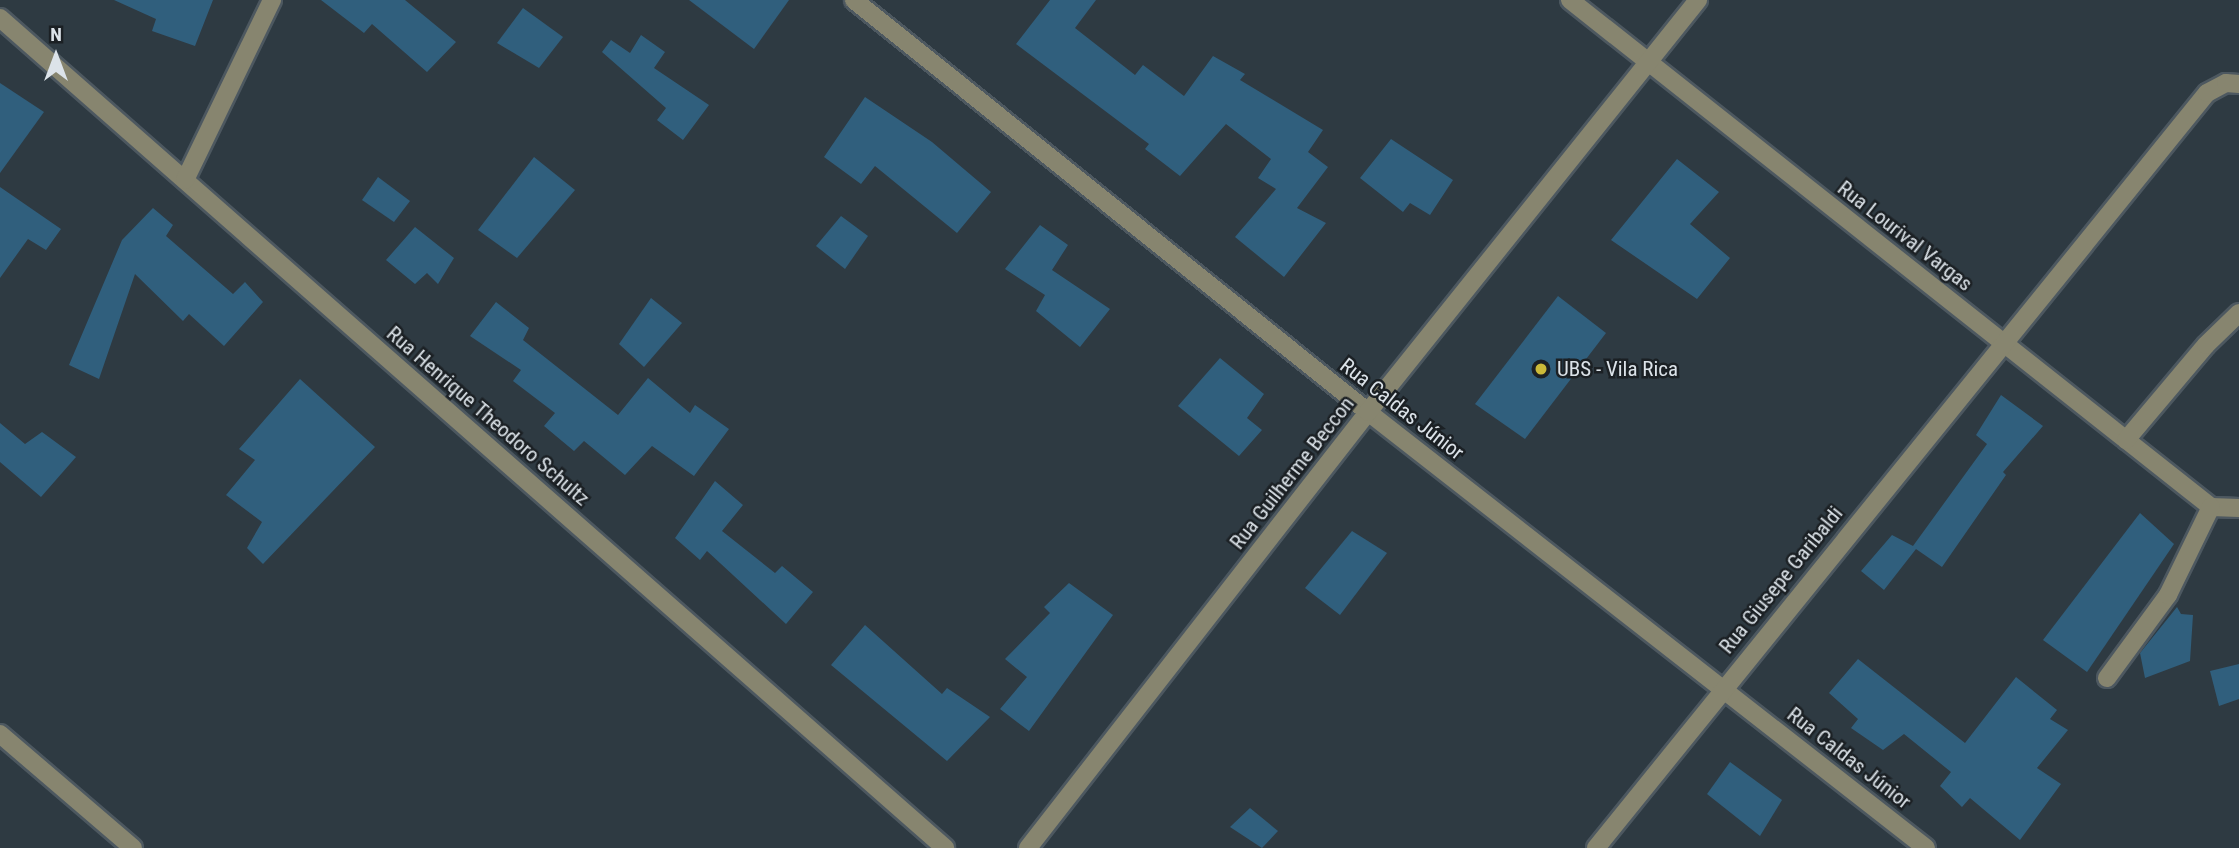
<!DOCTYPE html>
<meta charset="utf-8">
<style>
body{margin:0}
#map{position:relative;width:2239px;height:848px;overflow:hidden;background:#2e3a42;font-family:"Roboto Condensed",sans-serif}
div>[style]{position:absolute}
.building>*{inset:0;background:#305f7d}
.roads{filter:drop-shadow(2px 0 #4d5860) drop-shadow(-2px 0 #4d5860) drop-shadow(0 2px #4d5860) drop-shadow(0 -2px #4d5860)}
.minor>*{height:18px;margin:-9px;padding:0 9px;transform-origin:9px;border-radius:9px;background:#87856f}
.dots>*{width:19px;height:19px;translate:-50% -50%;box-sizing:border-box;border:4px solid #1b2024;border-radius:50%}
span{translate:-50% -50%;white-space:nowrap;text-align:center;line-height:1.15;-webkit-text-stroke:5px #1b2024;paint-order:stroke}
.street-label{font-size:21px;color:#dce3e9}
.poi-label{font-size:21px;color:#dce3e9}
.left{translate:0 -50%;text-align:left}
.north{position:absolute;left:21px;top:21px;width:70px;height:70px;-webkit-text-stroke:5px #1b2024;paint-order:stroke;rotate:0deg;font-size:19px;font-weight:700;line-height:28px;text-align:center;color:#dce3e9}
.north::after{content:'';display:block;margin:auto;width:24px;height:32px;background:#dce3e9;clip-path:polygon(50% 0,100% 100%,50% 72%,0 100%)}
</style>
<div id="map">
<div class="building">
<div style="clip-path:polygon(114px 0,213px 0,195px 46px,152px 31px,156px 19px)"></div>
<div style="clip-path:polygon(321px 0,405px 0,456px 42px,427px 72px,372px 24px,364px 33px)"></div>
<div style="clip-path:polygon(689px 0,789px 0,754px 49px)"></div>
<div style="clip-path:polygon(1050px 0,1096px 0,1075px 28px,1135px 75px,1143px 65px,1184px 96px,1213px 56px,1245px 74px,1240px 80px,1323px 130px,1308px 152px,1328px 167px,1297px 208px,1326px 223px,1284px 277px,1235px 237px,1276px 189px,1258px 178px,1271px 159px,1226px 124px,1180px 176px,1145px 149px,1149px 144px,1016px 44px)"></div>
<div style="clip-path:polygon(523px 8px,563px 37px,539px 68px,497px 43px)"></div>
<div style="clip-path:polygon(641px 35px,665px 52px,654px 68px,709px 105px,683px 140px,657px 120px,666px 108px,602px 52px,611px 40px,630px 53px)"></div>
<div style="clip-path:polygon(0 83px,44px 112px,0 173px)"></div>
<div style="clip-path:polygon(865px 97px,932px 142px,991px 192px,957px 233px,875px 166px,861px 184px,824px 157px)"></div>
<div style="clip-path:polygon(1391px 139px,1453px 180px,1430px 215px,1410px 203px,1403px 212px,1360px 178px)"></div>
<div style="clip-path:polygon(534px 157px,575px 190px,517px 258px,478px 230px)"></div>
<div style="clip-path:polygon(1677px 159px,1719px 192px,1690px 224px,1730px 258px,1697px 299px,1611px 240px)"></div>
<div style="clip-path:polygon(378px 177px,410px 201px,394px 222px,362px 200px)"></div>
<div style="clip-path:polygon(0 187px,61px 229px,46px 250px,28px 239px,0 278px)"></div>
<div style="clip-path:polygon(153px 208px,173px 225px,166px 236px,233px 294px,245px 282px,263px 302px,224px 346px,189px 314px,183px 321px,135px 274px,99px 379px,69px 365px,122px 240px)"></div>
<div style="clip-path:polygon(841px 216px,868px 236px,845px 269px,816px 246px)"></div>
<div style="clip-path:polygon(1040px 225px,1068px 245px,1052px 270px,1110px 309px,1080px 347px,1036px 311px,1045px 295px,1005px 269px)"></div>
<div style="clip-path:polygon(415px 227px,454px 258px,438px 284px,427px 273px,415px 284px,386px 260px)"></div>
<div style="clip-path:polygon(1558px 296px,1606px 333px,1525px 439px,1475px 404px)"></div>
<div style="clip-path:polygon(651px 298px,682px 323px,644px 367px,619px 344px)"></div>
<div style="clip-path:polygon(496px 302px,529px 328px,523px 340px,618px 415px,648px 378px,690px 413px,695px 405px,729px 429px,694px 476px,652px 446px,625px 475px,584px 441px,574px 451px,544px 426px,555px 413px,513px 381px,521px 370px,470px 336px)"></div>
<div style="clip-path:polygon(1220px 358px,1264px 394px,1247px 418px,1262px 430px,1239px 456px,1178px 406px)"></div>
<div style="clip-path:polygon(300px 379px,375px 447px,263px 564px,247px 548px,262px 522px,226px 495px,255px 460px,239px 449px)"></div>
<div style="clip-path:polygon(2001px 395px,2043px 426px,2003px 472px,2006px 475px,1942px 567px,1916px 549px,1884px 590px,1861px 571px,1892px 535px,1913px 546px,1987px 444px,1976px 435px)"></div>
<div style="clip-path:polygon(0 423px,25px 444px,42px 432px,76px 457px,41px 497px,0 462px)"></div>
<div style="clip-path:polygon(715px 481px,743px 505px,722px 531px,775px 573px,782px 566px,813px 592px,786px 624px,707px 551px,700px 560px,675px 538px)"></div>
<div style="clip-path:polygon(2140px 513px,2174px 544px,2087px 672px,2043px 640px)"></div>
<div style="clip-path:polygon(1352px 531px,1387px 553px,1340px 615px,1305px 588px)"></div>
<div style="clip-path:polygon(1069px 583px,1113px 615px,1029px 731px,1000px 709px,1027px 677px,1005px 659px,1050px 613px,1044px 607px)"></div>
<div style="clip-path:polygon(2177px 607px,2181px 614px,2193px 615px,2190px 661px,2145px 678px,2140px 653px)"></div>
<div style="clip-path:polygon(865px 625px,942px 694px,947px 688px,990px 717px,947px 761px,831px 665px)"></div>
<div style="clip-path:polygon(1858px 659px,1965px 743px,2016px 677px,2057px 710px,2050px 719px,2068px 730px,2037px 768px,2061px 784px,2020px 840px,1970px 798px,1962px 807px,1940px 786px,1951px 772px,1904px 734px,1883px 750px,1851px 728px,1858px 719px,1829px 693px)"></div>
<div style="clip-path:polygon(2239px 664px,2239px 699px,2219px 706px,2210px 671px)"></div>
<div style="clip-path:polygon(1730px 762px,1782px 800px,1760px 836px,1707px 794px)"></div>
<div style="clip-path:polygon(1250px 808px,1278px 831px,1262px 848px,1230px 827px)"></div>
</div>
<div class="roads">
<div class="minor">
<div style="left:854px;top:0;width:659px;rotate:38.71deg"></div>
<div style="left:1368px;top:412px;width:708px;rotate:38deg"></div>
<div style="left:1570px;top:0;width:817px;rotate:38.34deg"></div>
<div style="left:0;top:18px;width:1258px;rotate:41.29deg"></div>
<div style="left:185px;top:180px;width:200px;rotate:-64.2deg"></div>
<div style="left:2126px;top:440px;width:124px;rotate:-49.9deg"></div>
<div style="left:2206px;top:345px;width:46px;rotate:-44.1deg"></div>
<div style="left:2211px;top:507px;width:28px;rotate:2deg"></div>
<div style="left:2107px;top:678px;width:103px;rotate:-53.7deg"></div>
<div style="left:2168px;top:595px;width:98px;rotate:-64deg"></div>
<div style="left:0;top:734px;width:175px;rotate:40.6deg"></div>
<div style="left:1028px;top:848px;width:553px;rotate:-52.05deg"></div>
<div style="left:1368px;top:412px;width:528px;rotate:-51.31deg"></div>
<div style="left:1596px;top:848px;width:971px;rotate:-51.02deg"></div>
<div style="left:2207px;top:93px;width:21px;rotate:-28deg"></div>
<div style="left:2226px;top:83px;width:13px;rotate:4deg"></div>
</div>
</div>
<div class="dots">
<div style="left:1541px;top:369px;background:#cbba39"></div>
</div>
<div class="street-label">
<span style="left:1905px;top:236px;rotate:38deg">Rua Lourival Vargas</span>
<span style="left:1402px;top:409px;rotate:38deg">Rua Caldas Júnior</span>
<span style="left:488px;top:416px;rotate:41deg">Rua Henrique Theodoro Schultz</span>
<span style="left:1292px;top:473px;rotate:-52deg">Rua Guilherme Beccon</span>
<span style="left:1781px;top:580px;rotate:-51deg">Rua Giusepe Garibaldi</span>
<span style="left:1849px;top:758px;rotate:38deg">Rua Caldas Júnior</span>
</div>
<div class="poi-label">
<span class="left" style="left:1557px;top:369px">UBS - Vila Rica</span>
</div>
<div class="north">N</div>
</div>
